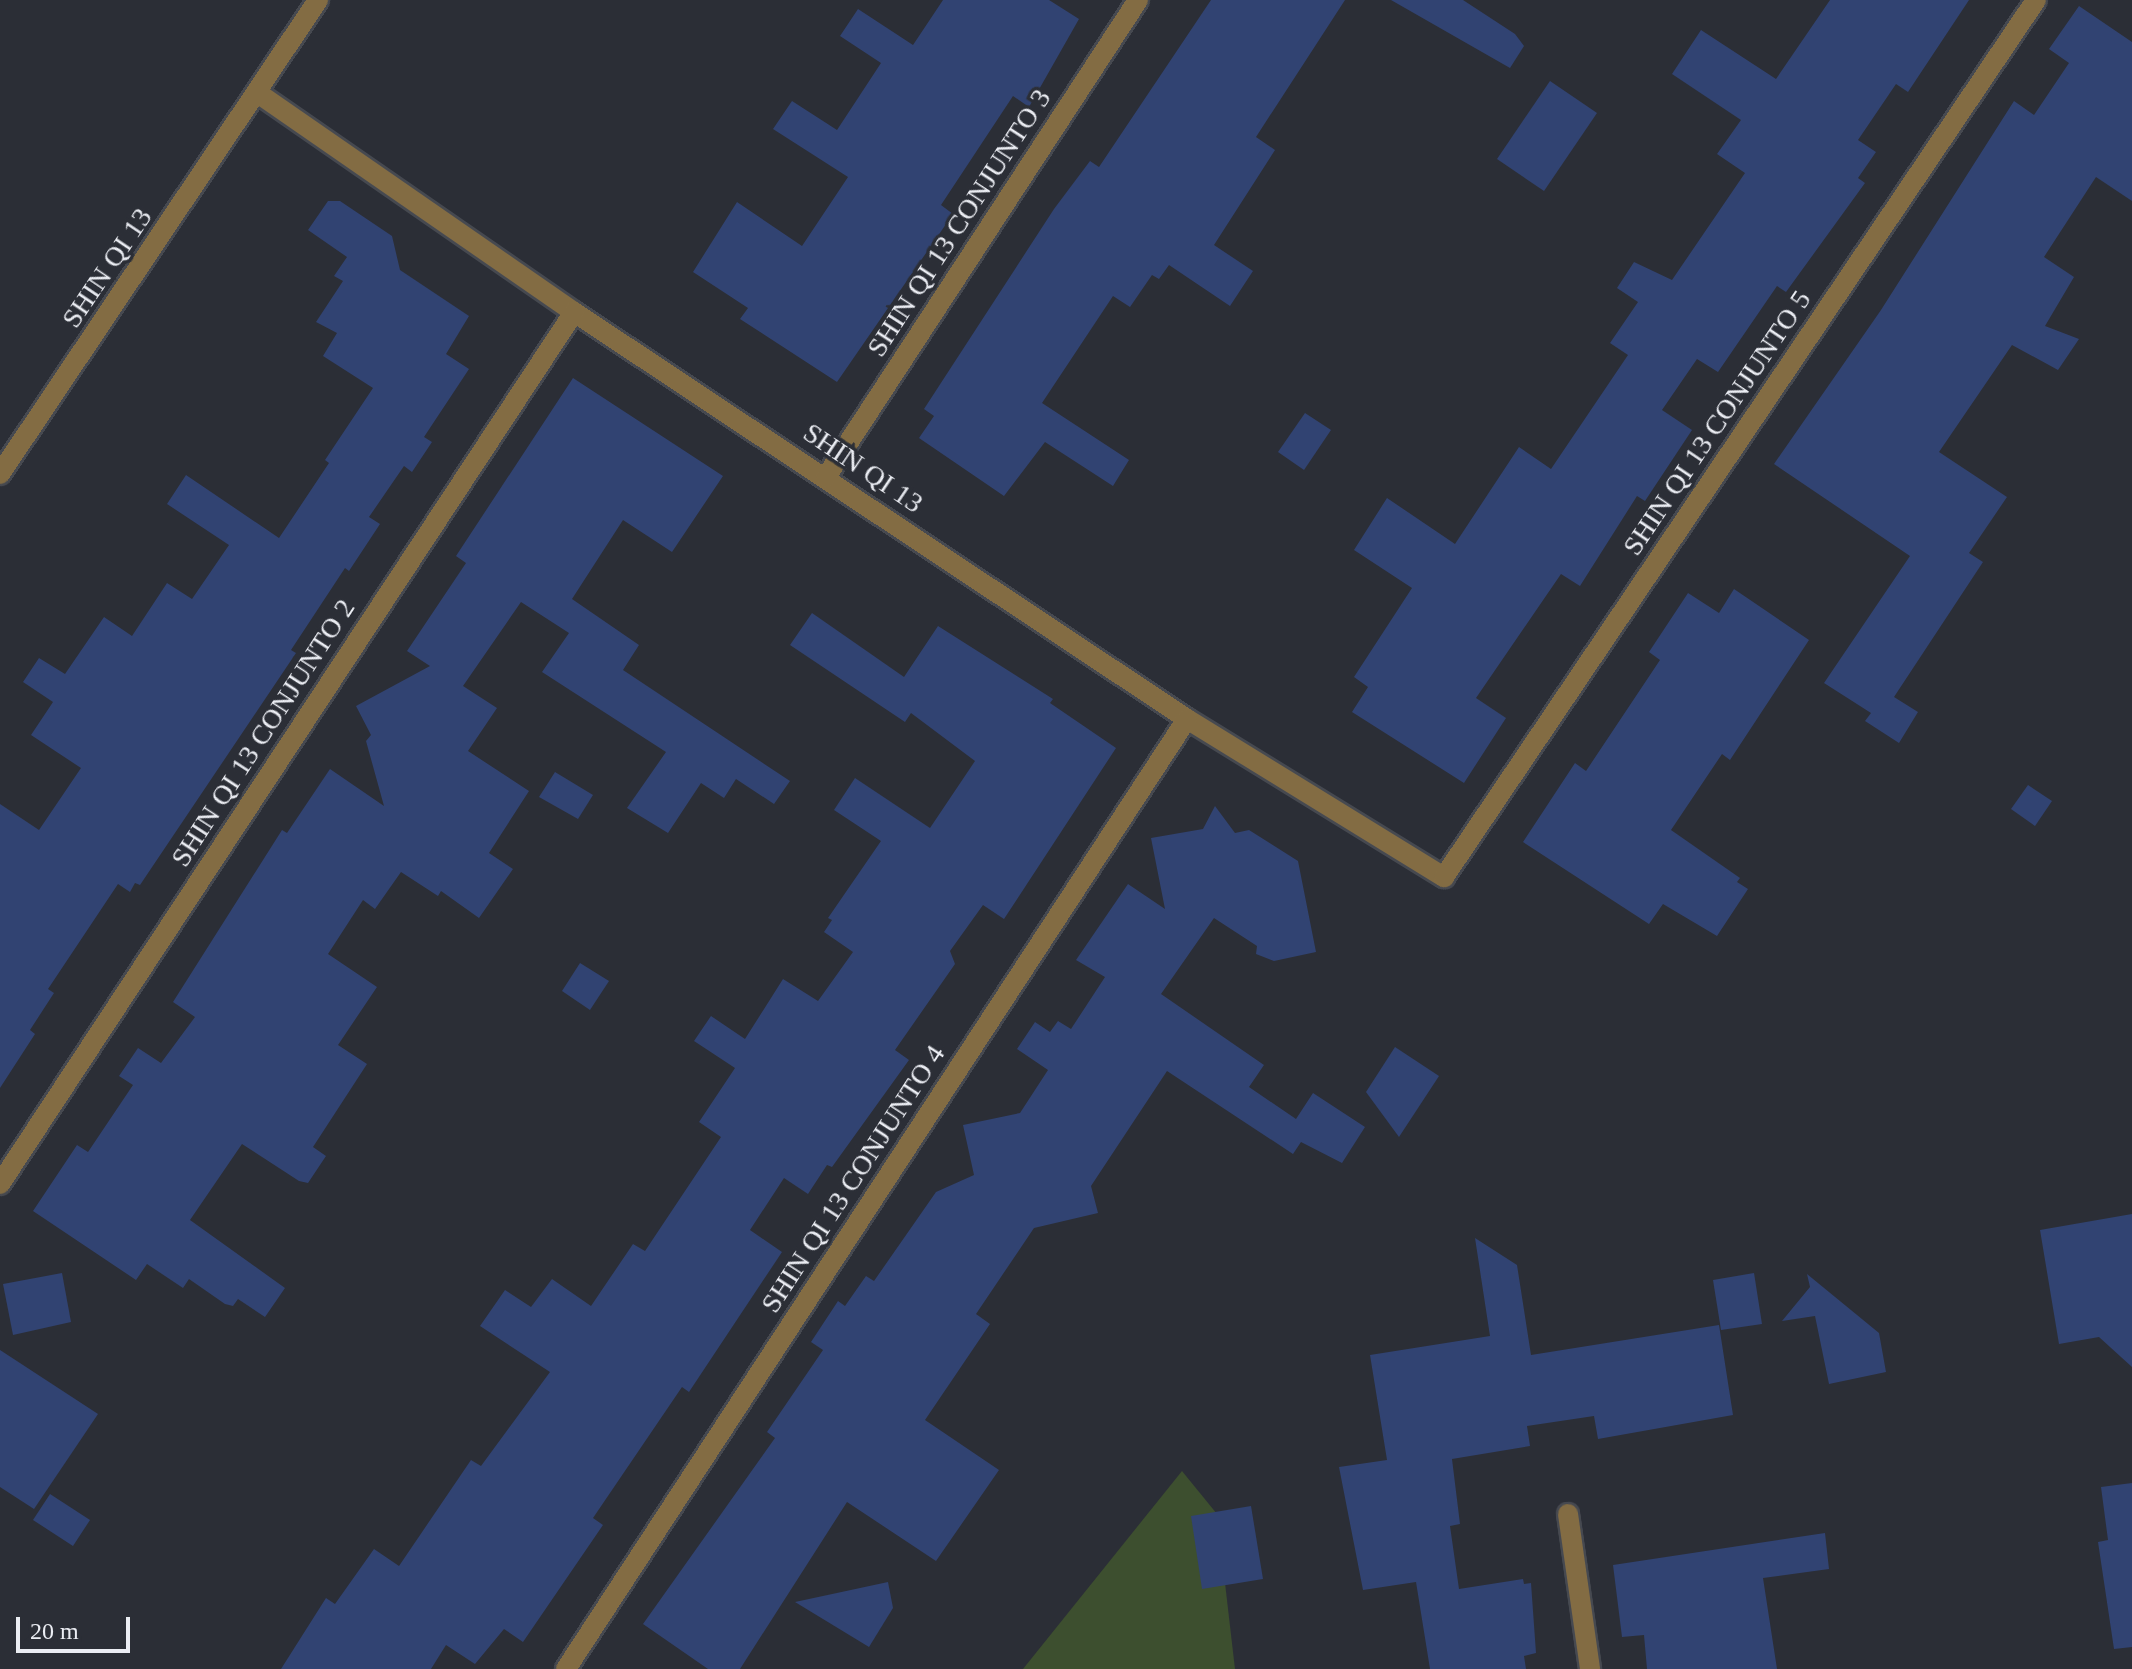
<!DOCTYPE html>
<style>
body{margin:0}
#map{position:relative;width:2132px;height:1669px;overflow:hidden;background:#2b2e36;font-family:"Times New Roman",serif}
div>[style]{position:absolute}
.green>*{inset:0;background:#3d4f2f}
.building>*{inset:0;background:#314372}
.roads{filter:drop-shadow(2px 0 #464950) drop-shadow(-2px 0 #464950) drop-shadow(0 2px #464950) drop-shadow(0 -2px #464950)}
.minor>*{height:20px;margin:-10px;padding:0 10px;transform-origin:10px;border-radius:10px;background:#836c43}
.tertiary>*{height:20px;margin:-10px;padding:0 10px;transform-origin:10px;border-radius:10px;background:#836c43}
span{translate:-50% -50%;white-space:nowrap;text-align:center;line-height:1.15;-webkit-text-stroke:7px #2b2e36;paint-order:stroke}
.street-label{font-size:28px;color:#ebedf3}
.scale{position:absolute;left:16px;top:1617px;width:114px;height:36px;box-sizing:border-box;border:4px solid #ebedf3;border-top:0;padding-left:10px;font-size:24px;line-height:28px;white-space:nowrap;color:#ebedf3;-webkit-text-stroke:6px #2b2e36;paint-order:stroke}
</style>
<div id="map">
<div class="green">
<div style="clip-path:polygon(1182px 1471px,1217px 1514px,1235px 1669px,1023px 1669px)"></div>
</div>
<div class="building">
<div style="clip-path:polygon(943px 0,1049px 0,1079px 19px,1029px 107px,1013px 96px,941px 205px,953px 214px,837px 382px,740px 319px,748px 308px,693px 272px,737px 202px,802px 246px,848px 177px,773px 129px,792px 101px,837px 130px,881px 63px,840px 36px,858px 9px,913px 45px)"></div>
<div style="clip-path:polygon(1211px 0,1345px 0,1256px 137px,1275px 150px,1214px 245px,1253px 271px,1230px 306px,1169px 265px,1159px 279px,1152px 275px,1130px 307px,1113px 296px,1042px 403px,1129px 460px,1113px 486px,1045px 442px,1004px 496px,919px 438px,934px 416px,924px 409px,1054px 209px,1090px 161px,1099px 167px)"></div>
<div style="clip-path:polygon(1391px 0,1463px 0,1515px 34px,1524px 46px,1510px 68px)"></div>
<div style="clip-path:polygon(1830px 0,1969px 0,1908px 92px,1896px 84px,1858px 140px,1876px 152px,1858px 178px,1865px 183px,1786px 292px,1777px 286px,1718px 372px,1697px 359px,1662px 410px,1692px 430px,1645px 501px,1637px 496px,1580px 586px,1561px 574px,1476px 698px,1506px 718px,1464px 783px,1352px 712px,1368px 687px,1354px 677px,1412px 588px,1354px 550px,1387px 498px,1455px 544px,1519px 447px,1551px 469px,1628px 355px,1610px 343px,1638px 302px,1617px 288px,1634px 262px,1672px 280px,1745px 173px,1717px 154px,1741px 120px,1672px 74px,1701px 30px,1776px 79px)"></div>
<div style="clip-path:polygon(2079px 6px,2132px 42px,2132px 201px,2096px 177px,2044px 257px,2074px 277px,2045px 326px,2079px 339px,2058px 370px,2012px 345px,1939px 452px,2007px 497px,1969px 553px,1983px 562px,1894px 697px,1918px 712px,1899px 743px,1865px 721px,1871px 713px,1824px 683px,1910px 556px,1774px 464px,1881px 310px,2014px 101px,2034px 115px,2069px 63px,2049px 49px)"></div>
<div style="clip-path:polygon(1550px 81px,1597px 113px,1544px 191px,1497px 159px)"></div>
<div style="clip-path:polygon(328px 201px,340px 201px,392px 236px,400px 270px,469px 316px,446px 354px,469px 369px,424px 437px,432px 442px,412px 472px,404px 466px,369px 517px,380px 524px,349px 571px,345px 568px,291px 650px,296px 653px,140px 885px,135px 883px,130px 892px,118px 884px,48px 989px,54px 993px,30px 1030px,35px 1034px,0 1088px,0 804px,39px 830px,81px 768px,31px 735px,53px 702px,23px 682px,39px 658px,65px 674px,104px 617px,132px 636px,167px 583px,192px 599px,229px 545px,167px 504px,186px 475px,279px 538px,329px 463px,325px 460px,373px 388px,323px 356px,337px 333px,316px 322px,343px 281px,334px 276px,347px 257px,308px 230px)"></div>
<div style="clip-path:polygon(573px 378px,723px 476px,672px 552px,623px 520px,572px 599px,639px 645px,623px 670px,790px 781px,774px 804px,736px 779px,724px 798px,701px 783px,668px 833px,627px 808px,666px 752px,542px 672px,569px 633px,521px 602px,463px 686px,497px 708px,468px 751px,529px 791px,489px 853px,513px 869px,479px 918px,441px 891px,438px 896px,401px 872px,375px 909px,363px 900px,328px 954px,377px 987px,338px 1045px,367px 1064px,313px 1147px,326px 1156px,308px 1183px,299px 1181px,242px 1144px,190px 1220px,285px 1288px,265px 1317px,238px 1299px,233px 1306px,225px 1304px,189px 1279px,183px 1288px,147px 1264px,136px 1280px,33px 1211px,77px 1145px,88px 1152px,133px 1085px,119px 1076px,138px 1048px,161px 1063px,195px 1017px,173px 1002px,282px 830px,287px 833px,330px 769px,384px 806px,366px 741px,371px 735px,356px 706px,430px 666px,407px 651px,466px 563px,456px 556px)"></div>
<div style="clip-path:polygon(1305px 413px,1331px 430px,1304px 470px,1278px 452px)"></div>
<div style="clip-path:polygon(1734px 589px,1809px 640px,1730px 760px,1722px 754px,1671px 830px,1740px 878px,1737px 882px,1748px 889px,1717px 936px,1663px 904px,1649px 924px,1523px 842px,1575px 763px,1586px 771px,1660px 660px,1649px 652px,1688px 593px,1719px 613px)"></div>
<div style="clip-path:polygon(812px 613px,904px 677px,938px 626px,1053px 699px,1050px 703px,1116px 748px,1004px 919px,983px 905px,950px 951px,955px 964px,895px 1050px,909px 1060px,832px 1167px,827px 1165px,808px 1194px,784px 1178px,750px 1230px,782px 1252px,689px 1392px,682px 1387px,593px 1518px,603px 1525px,523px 1642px,504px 1629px,475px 1664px,446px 1645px,431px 1669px,281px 1669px,326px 1598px,335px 1604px,374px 1549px,399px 1566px,471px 1460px,481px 1466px,550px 1372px,480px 1326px,505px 1290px,531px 1307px,552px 1279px,591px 1306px,633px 1244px,645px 1251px,721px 1137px,699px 1122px,735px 1068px,694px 1041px,711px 1016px,745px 1039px,783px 979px,818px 1001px,853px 952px,824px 932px,832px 920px,828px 918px,881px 841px,834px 810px,855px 778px,930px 828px,975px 761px,911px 713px,905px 722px,790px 645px)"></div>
<div style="clip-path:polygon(555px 772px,593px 795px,578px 819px,539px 797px)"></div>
<div style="clip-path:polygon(2028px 785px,2052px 801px,2035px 826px,2011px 809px)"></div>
<div style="clip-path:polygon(1215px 806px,1235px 833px,1249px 830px,1298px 861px,1316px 952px,1274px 961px,1256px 954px,1257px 946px,1214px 918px,1161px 994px,1264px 1065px,1249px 1087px,1296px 1119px,1313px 1093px,1365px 1127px,1342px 1163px,1301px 1142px,1293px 1154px,1167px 1071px,1091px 1186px,1098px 1213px,1034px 1228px,976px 1314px,990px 1324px,925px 1420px,999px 1470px,936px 1561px,847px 1502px,740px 1669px,708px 1669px,643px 1624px,775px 1438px,767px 1432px,823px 1350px,811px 1342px,838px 1301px,845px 1306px,866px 1276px,874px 1281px,936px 1192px,974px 1175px,963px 1125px,1020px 1113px,1048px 1070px,1017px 1049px,1035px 1022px,1050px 1032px,1058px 1021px,1071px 1029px,1105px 977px,1076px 960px,1128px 884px,1165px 909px,1151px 838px,1203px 829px)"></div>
<div style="clip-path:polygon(580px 963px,609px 981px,590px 1010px,562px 991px)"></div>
<div style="clip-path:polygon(1395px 1047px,1439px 1076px,1399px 1137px,1366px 1092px)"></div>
<div style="clip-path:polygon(2132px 1214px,2132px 1367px,2099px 1337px,2059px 1344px,2040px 1230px)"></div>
<div style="clip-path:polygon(1475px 1238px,1517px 1265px,1531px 1355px,1719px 1325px,1733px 1415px,1598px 1439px,1594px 1416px,1527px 1426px,1530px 1446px,1452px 1459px,1460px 1524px,1450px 1526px,1459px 1589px,1523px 1579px,1524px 1584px,1531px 1583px,1536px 1653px,1524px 1656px,1526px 1669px,1430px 1669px,1416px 1582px,1363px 1590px,1339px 1467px,1387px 1460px,1370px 1355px,1490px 1336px)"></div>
<div style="clip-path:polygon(62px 1273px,71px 1322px,13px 1335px,3px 1284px)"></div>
<div style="clip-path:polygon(1754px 1273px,1762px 1324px,1721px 1330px,1713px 1280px)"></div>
<div style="clip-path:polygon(1807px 1274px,1879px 1333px,1886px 1372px,1829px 1384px,1815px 1316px,1782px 1321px,1810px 1287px)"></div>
<div style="clip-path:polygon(0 1350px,98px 1414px,34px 1509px,0 1487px)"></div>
<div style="clip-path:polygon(2132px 1483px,2132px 1647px,2114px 1649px,2098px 1542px,2108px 1540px,2101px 1487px)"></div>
<div style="clip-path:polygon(50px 1494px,90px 1520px,73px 1546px,33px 1520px)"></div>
<div style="clip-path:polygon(1251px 1506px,1263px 1579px,1202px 1589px,1191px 1516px)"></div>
<div style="clip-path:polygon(1825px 1533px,1829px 1569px,1763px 1578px,1777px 1669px,1647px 1669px,1644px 1635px,1622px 1637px,1613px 1565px)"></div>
<div style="clip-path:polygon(888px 1582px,893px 1608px,869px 1647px,795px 1602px)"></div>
</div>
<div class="roads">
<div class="minor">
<div style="left:259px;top:94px;width:383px;rotate:34.7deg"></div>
<div style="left:574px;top:312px;width:736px;rotate:33.58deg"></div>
<div style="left:1187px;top:719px;width:302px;rotate:31.6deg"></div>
<div style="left:1444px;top:877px;width:1058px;rotate:-55.98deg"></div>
<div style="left:826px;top:477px;width:570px;rotate:-56.81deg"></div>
<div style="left:0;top:1184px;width:1044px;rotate:-56.64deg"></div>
<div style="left:1568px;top:1514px;width:157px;rotate:81.9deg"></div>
<div style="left:566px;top:1669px;width:1135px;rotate:-56.83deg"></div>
</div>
<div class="tertiary">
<div style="left:0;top:474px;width:571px;rotate:-56.14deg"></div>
</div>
</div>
<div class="street-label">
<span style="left:959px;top:223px;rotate:-57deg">SHIN QI 13 CONJUNTO 3</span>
<span style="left:107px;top:268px;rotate:-56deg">SHIN QI 13</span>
<span style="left:1717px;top:423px;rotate:-56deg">SHIN QI 13 CONJUNTO 5</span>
<span style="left:863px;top:468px;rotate:34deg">SHIN QI 13</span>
<span style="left:263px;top:733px;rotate:-57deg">SHIN QI 13 CONJUNTO 2</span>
<span style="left:853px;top:1179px;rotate:-57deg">SHIN QI 13 CONJUNTO 4</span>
</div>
<div class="scale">20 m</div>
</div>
